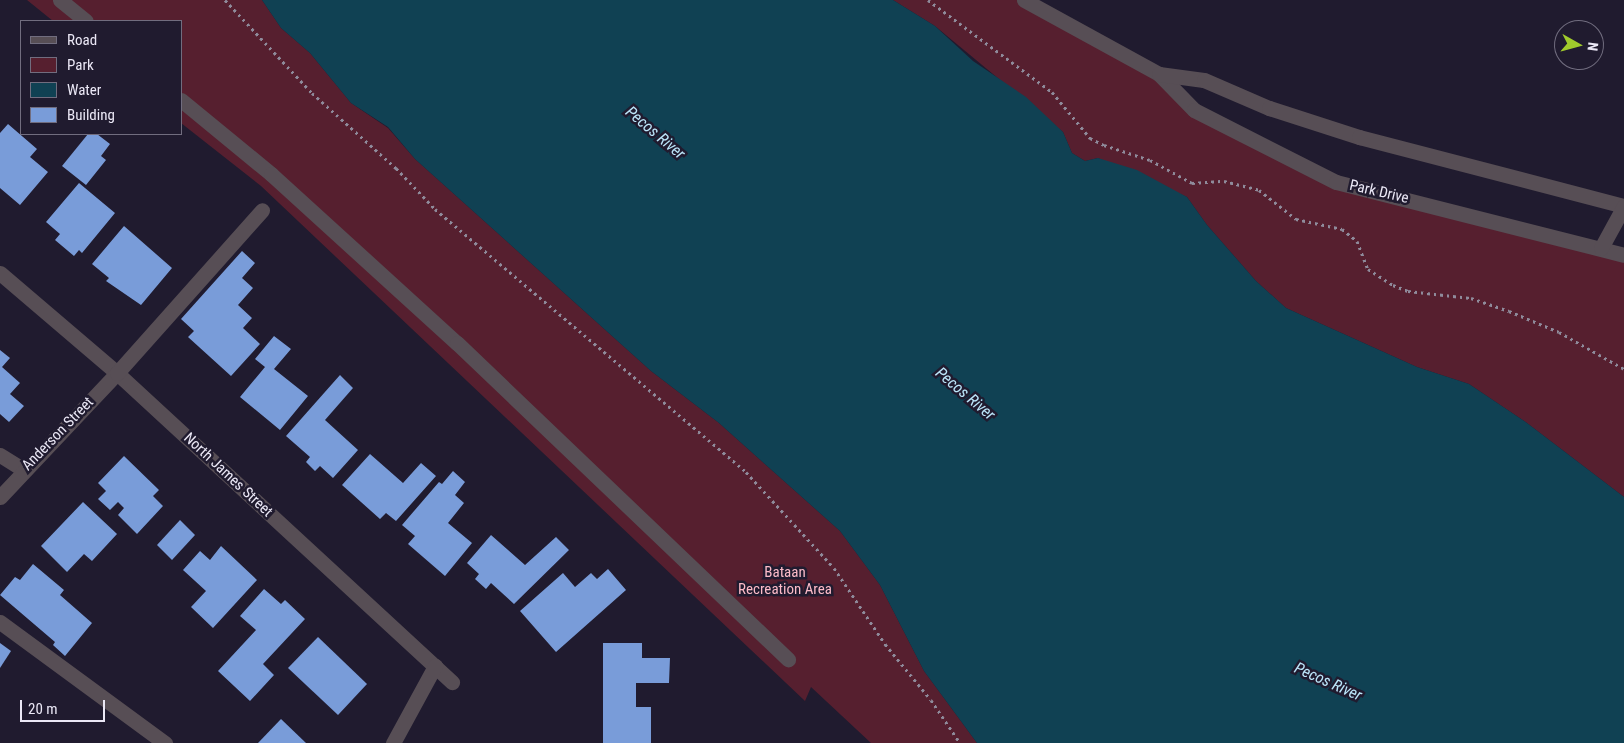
<!DOCTYPE html>
<style>
body{margin:0}
#map{position:relative;width:1624px;height:743px;overflow:hidden;background:#201b2f;font-family:"Roboto Condensed",sans-serif}
div>[style]{position:absolute}
.green>*{inset:0;background:#561f2f}
.water>*{inset:0;background:#104153}
.building>*{inset:0;background:#799cd9}
.path>*{height:3px;margin-top:-1.5px;transform-origin:0;background:repeating-linear-gradient(90deg,#8f8b9b 0 2.5px,transparent 0 6.5px)}
.minor>*{height:15px;margin:-7.5px;padding:0 7.5px;transform-origin:7.5px;border-radius:7.5px;background:#574e55}
span{translate:-50% -50%;white-space:nowrap;text-align:center;line-height:1.15;-webkit-text-stroke:5px #201b2f;paint-order:stroke}
.street-label{font-size:15px;color:#ebe8f6}
.park-label{font-size:15px;color:#fcbbc8}
.water-label{font-size:16px;color:#bce6fa;font-style:italic}
.legend{position:absolute;left:20px;top:20px;width:162px;height:115px;box-sizing:border-box;background:#201b2f;border:1px solid #716d7f;margin:0;padding:6px 9px;list-style:none;font-size:15px;color:#ebe8f6}
.legend li{display:flex;align-items:center;gap:10px;height:25px}
.legend b{width:25px;border:1px solid #716d7f}
.north{position:absolute;left:1554px;top:20px;width:50px;height:50px;box-sizing:border-box;background:#201b2f;border:1px solid #716d7f;border-radius:50%;rotate:97deg;font-size:14px;font-weight:700;line-height:20px;text-align:center;color:#ebe8f6}
.north::after{content:'';display:block;margin:auto;width:18px;height:22px;background:#a0ca2c;clip-path:polygon(50% 0,100% 100%,50% 72%,0 100%)}
.scale{position:absolute;left:20px;top:700px;width:85px;height:22px;box-sizing:border-box;border:2px solid #ebe8f6;border-top:0;padding-left:6px;font-size:15px;line-height:18px;white-space:nowrap;color:#ebe8f6;-webkit-text-stroke:4px #201b2f;paint-order:stroke}
</style>
<div id="map">
<div class="green">
<div style="clip-path:polygon(27px 0,262px 0,281px 28px,310px 53px,351px 103px,388px 128px,415px 159px,651px 371px,719px 423px,840px 531px,880px 585px,924px 671px,977px 743px,871px 743px,811px 687px,805px 701px,261px 186px,181px 123px,181px 21px,53px 21px)"></div>
<div style="clip-path:polygon(893px 0,1024px 0,1159px 74px,1194px 110px,1336px 182px,1624px 255px,1624px 497px,1527px 423px,1469px 384px,1417px 367px,1286px 308px,1256px 281px,1207px 225px,1187px 197px,1098px 158px,1085px 161px,1072px 153px,1063px 132px,935px 26px)"></div>
</div>
<div class="water">
<div style="clip-path:polygon(262px 0,893px 0,935px 26px,973px 61px,1026px 97px,1063px 132px,1072px 153px,1085px 161px,1098px 158px,1137px 170px,1187px 197px,1207px 225px,1256px 281px,1286px 308px,1417px 367px,1469px 384px,1527px 423px,1624px 497px,1624px 743px,977px 743px,924px 671px,880px 585px,840px 531px,719px 423px,651px 371px,415px 159px,388px 127px,351px 103px,310px 53px,281px 28px)"></div>
</div>
<div class="building">
<div style="clip-path:polygon(8px 124px,37px 149px,30px 157px,48px 172px,20px 205px,0 188px,0 133px)"></div>
<div style="clip-path:polygon(88px 134px,97px 134px,110px 144px,101px 156px,106px 160px,86px 185px,62px 166px)"></div>
<div style="clip-path:polygon(79px 183px,115px 213px,82px 253px,79px 250px,74px 256px,55px 240px,60px 234px,46px 222px)"></div>
<div style="clip-path:polygon(124px 226px,172px 268px,141px 305px,106px 281px,109px 278px,92px 264px)"></div>
<div style="clip-path:polygon(242px 251px,255px 263px,242px 278px,253px 288px,238px 305px,252px 318px,243px 328px,260px 344px,231px 376px,188px 337px,194px 331px,181px 319px)"></div>
<div style="clip-path:polygon(274px 336px,291px 349px,274px 369px,308px 396px,280px 430px,240px 397px,265px 367px,255px 359px)"></div>
<div style="clip-path:polygon(0 350px,10px 358px,2px 367px,20px 383px,10px 394px,24px 406px,9px 422px,0 414px)"></div>
<div style="clip-path:polygon(340px 375px,353px 388px,325px 420px,358px 450px,333px 478px,320px 466px,315px 471px,306px 462px,310px 457px,286px 436px)"></div>
<div style="clip-path:polygon(370px 454px,403px 483px,421px 463px,436px 476px,396px 521px,386px 513px,380px 519px,342px 485px)"></div>
<div style="clip-path:polygon(124px 456px,159px 490px,153px 496px,163px 506px,137px 534px,118px 515px,124px 508px,118px 502px,110px 510px,98px 499px,106px 491px,98px 483px)"></div>
<div style="clip-path:polygon(453px 471px,465px 482px,455px 495px,464px 503px,448px 523px,472px 543px,445px 576px,408px 544px,415px 536px,402px 525px,439px 482px,442px 484px)"></div>
<div style="clip-path:polygon(83px 502px,117px 534px,92px 561px,84px 554px,67px 572px,41px 546px)"></div>
<div style="clip-path:polygon(180px 520px,195px 535px,172px 560px,157px 545px)"></div>
<div style="clip-path:polygon(491px 535px,525px 565px,556px 537px,569px 550px,514px 604px,491px 583px,486px 589px,475px 579px,479px 574px,467px 563px)"></div>
<div style="clip-path:polygon(221px 546px,257px 580px,213px 628px,191px 607px,206px 591px,183px 570px,200px 551px,210px 560px)"></div>
<div style="clip-path:polygon(33px 564px,64px 590px,60px 595px,92px 623px,65px 656px,53px 645px,55px 642px,0 595px,15px 577px,20px 580px)"></div>
<div style="clip-path:polygon(608px 569px,626px 590px,556px 652px,520px 611px,563px 573px,575px 587px,591px 573px,597px 579px)"></div>
<div style="clip-path:polygon(264px 589px,281px 604px,285px 600px,305px 619px,263px 664px,274px 675px,250px 701px,218px 671px,256px 630px,240px 616px)"></div>
<div style="clip-path:polygon(318px 637px,367px 684px,338px 715px,288px 668px)"></div>
<div style="clip-path:polygon(0 643px,11px 651px,0 668px)"></div>
<div style="clip-path:polygon(603px 643px,642px 643px,642px 658px,670px 658px,669px 683px,636px 683px,636px 707px,651px 707px,651px 743px,603px 743px)"></div>
<div style="clip-path:polygon(281px 719px,306px 743px,258px 743px)"></div>
</div>
<div class="path">
<div style="left:225px;top:0;width:127px;rotate:46.9deg"></div>
<div style="left:312px;top:93px;width:113px;rotate:41.8deg"></div>
<div style="left:396px;top:168px;width:57px;rotate:46.4deg"></div>
<div style="left:435px;top:209px;width:407px;rotate:40.2deg"></div>
<div style="left:746px;top:472px;width:130px;rotate:47.5deg"></div>
<div style="left:834px;top:568px;width:92px;rotate:56.1deg"></div>
<div style="left:885px;top:644px;width:72px;rotate:50.6deg"></div>
<div style="left:931px;top:700px;width:52px;rotate:56deg"></div>
<div style="left:928px;top:0;width:154px;rotate:36.6deg"></div>
<div style="left:1052px;top:92px;width:60px;rotate:50.4deg"></div>
<div style="left:1090px;top:138px;width:16px;rotate:27deg"></div>
<div style="left:1104px;top:145px;width:48px;rotate:18.1deg"></div>
<div style="left:1150px;top:160px;width:48px;rotate:28.7deg"></div>
<div style="left:1192px;top:183px;width:32px;rotate:-4deg"></div>
<div style="left:1224px;top:181px;width:36px;rotate:14deg"></div>
<div style="left:1259px;top:190px;width:47px;rotate:38.1deg"></div>
<div style="left:1296px;top:219px;width:47px;rotate:12.3deg"></div>
<div style="left:1342px;top:229px;width:19px;rotate:39deg"></div>
<div style="left:1357px;top:241px;width:30px;rotate:69deg"></div>
<div style="left:1368px;top:269px;width:30px;rotate:33deg"></div>
<div style="left:1393px;top:285px;width:16px;rotate:22deg"></div>
<div style="left:1408px;top:291px;width:63px;rotate:6.3deg"></div>
<div style="left:1471px;top:298px;width:40px;rotate:18.9deg"></div>
<div style="left:1509px;top:311px;width:54px;rotate:22.8deg"></div>
<div style="left:1559px;top:332px;width:75px;rotate:29.6deg"></div>
</div>
<div class="minor">
<div style="left:60px;top:0;width:33px;rotate:39deg"></div>
<div style="left:1024px;top:0;width:154px;rotate:28.7deg"></div>
<div style="left:1159px;top:74px;width:50px;rotate:45.8deg"></div>
<div style="left:1194px;top:110px;width:159px;rotate:26.9deg"></div>
<div style="left:1336px;top:182px;width:297px;rotate:14.2deg"></div>
<div style="left:1159px;top:74px;width:45px;rotate:7.6deg"></div>
<div style="left:1204px;top:80px;width:71px;rotate:23.3deg"></div>
<div style="left:1269px;top:108px;width:95px;rotate:17.9deg"></div>
<div style="left:1359px;top:137px;width:274px;rotate:14.6deg"></div>
<div style="left:181px;top:100px;width:117px;rotate:39.4deg"></div>
<div style="left:271px;top:174px;width:251px;rotate:42.3deg"></div>
<div style="left:457px;top:343px;width:458px;rotate:43.7deg"></div>
<div style="left:1601px;top:248px;width:48px;rotate:-61.3deg"></div>
<div style="left:0;top:273px;width:154px;rotate:40.5deg"></div>
<div style="left:117px;top:373px;width:456px;rotate:42.7deg"></div>
<div style="left:0;top:455px;width:28px;rotate:32deg"></div>
<div style="left:0;top:497px;width:170px;rotate:-46.7deg"></div>
<div style="left:117px;top:373px;width:218px;rotate:-48.3deg"></div>
<div style="left:0;top:622px;width:205px;rotate:36.3deg"></div>
<div style="left:393px;top:743px;width:88px;rotate:-61.4deg"></div>
</div>
<div class="street-label">
<span style="left:1379px;top:192px;rotate:13deg">Park Drive</span>
<span style="left:58px;top:434px;rotate:-46deg">Anderson Street</span>
<span style="left:228px;top:475px;rotate:43deg">North James Street</span>
</div>
<div class="park-label">
<span style="left:785px;top:581px">Bataan<br>Recreation Area</span>
</div>
<div class="water-label">
<span style="left:655px;top:133px;rotate:40deg">Pecos River</span>
<span style="left:965px;top:394px;rotate:40deg">Pecos River</span>
<span style="left:1328px;top:682px;rotate:24deg">Pecos River</span>
</div>
<ul class="legend">
<li><b style="height:6px;background:#574e55"></b>Road</li>
<li><b style="height:14px;background:#561f2f"></b>Park</li>
<li><b style="height:14px;background:#104153"></b>Water</li>
<li><b style="height:14px;background:#799cd9"></b>Building</li>
</ul>
<div class="north">N</div>
<div class="scale">20 m</div>
</div>
